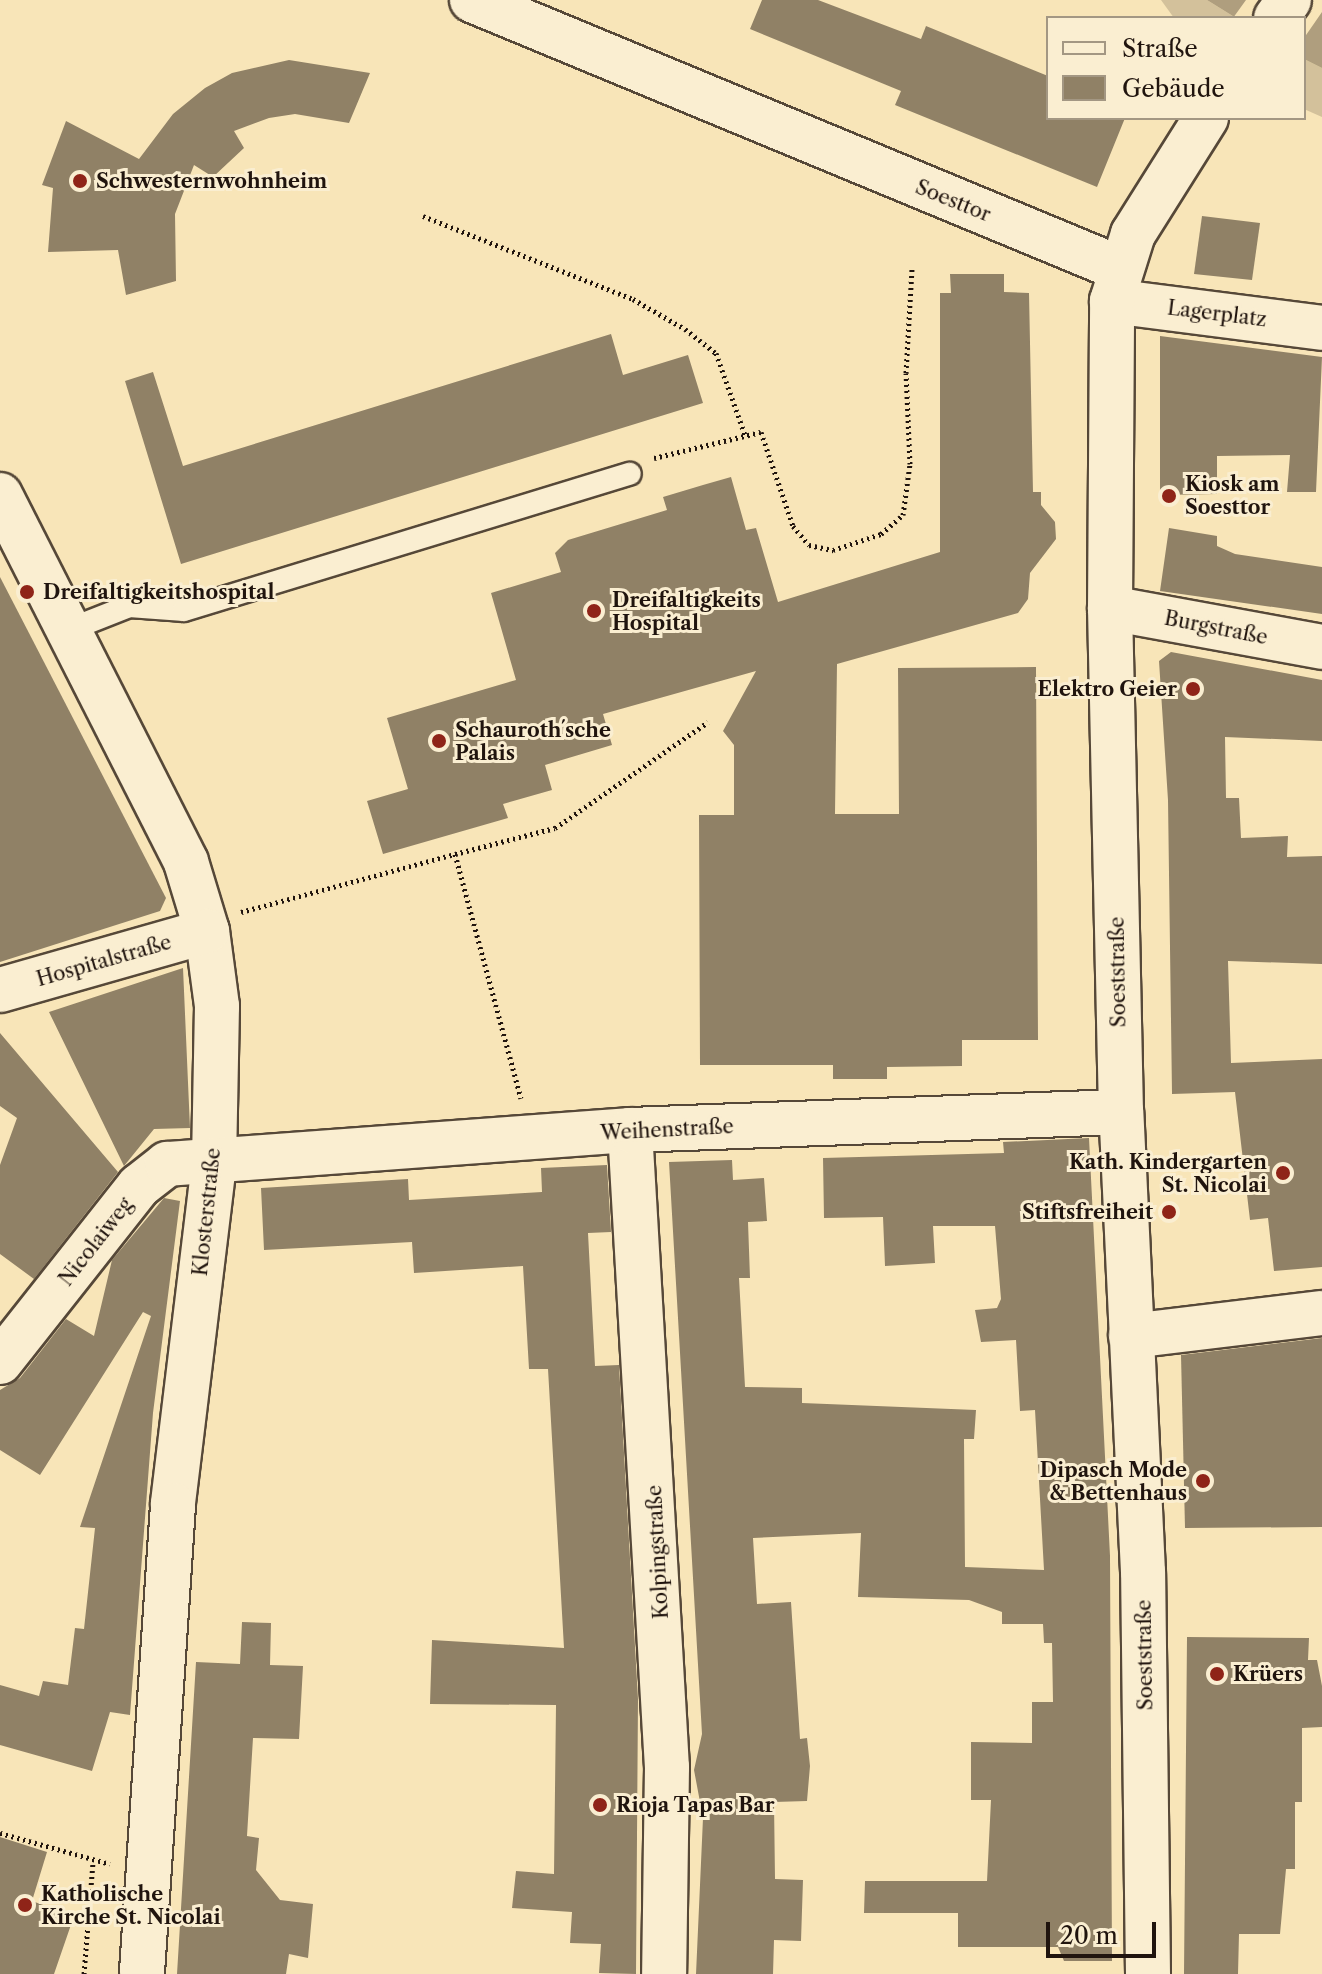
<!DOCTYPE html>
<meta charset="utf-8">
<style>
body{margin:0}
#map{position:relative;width:1322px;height:1974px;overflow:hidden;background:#f8e5b8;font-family:"Libre Caslon Text",serif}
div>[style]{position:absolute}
.green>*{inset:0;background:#d3c19b}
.water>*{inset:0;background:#af9e7e}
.pier>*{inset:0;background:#f8e5b8}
.building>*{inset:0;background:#908166}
.path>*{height:5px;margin-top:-2.5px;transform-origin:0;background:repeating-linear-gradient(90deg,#20140e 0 2px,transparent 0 6px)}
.roads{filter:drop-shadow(2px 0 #564838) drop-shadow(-2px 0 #564838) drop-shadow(0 2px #564838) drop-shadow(0 -2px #564838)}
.service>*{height:22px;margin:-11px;padding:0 11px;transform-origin:11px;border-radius:11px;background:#faeed1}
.minor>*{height:44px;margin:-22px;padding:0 22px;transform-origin:22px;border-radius:22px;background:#faeed1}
.dots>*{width:22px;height:22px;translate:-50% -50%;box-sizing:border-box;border:4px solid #faeed1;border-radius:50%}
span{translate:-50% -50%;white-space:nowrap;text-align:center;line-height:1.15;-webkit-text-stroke:6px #faeed1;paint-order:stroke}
.poi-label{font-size:20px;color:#20140e;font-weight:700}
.left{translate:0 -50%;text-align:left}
.right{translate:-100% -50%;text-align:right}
.street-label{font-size:20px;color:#20140e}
.legend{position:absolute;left:1046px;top:16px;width:260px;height:104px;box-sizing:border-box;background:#faeed1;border:2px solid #a39783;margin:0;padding:10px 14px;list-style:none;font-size:24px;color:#20140e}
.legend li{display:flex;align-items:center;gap:16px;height:40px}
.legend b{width:40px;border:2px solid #a39783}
.scale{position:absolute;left:1046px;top:1922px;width:110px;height:36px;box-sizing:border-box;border:4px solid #20140e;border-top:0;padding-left:10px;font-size:24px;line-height:28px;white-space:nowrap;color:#20140e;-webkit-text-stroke:6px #faeed1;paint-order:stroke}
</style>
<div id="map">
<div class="green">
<div style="clip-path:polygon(1161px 0,1207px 0,1236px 18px,1174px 18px)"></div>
<div style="clip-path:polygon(1304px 59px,1322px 68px,1322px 117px,1304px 109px)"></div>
</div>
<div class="water">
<div style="clip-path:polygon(1207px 0,1322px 0,1322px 68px,1304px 59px,1304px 18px,1236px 18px)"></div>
</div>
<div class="pier">
<div style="clip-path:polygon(1246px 0,1322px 0,1322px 12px,1304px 38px,1304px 18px,1233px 18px)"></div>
</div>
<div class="building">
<div style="clip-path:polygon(762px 0,818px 0,921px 39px,926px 26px,1048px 76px,1048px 118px,1125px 118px,1097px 187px,895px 105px,901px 91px,750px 29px)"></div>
<div style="clip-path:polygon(289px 60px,370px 73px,349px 123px,295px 114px,269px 118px,234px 131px,244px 148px,213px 177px,194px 165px,175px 214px,176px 281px,126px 295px,118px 250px,48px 252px,53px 188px,42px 185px,66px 121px,139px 159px,173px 114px,205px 88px,232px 73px)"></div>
<div style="clip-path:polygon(1202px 216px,1260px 223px,1252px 280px,1194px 274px)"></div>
<div style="clip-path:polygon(950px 274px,1004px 274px,1004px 292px,1029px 293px,1033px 492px,1041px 492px,1041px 505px,1055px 522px,1056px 539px,1030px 573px,1028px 599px,1018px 613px,837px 664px,835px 814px,899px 814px,898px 668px,1036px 667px,1038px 1040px,962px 1040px,962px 1066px,887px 1067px,887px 1079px,833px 1079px,833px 1065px,700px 1065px,699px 815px,734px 815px,734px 745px,723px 731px,756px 671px,603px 714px,612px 745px,545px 765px,552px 790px,503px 804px,508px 818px,383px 854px,367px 801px,408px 789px,387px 718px,516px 680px,491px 593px,561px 572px,555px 553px,568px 540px,667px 510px,663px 497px,703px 485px,731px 477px,746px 530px,756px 528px,778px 602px,940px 552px,940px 293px,951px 293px)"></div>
<div style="clip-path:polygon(611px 334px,623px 375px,688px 355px,703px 403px,181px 564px,125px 381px,153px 372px,183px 466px)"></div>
<div style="clip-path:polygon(1160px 336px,1322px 357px,1316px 492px,1287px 492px,1290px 455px,1217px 456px,1217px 494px,1160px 495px)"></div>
<div style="clip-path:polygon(1169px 528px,1217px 536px,1217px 546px,1235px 554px,1322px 567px,1322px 614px,1160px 591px)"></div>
<div style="clip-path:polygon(0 577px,166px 898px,160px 911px,0 962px)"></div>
<div style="clip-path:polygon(1171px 652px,1322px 680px,1322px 741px,1225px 737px,1226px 798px,1239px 798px,1241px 838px,1288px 836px,1287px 857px,1322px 856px,1322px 964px,1228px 961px,1231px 1063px,1322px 1059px,1322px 1267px,1274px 1271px,1268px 1218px,1250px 1220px,1235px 1092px,1172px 1094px,1168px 800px,1159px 661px)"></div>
<div style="clip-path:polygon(183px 968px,190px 1128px,154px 1129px,124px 1166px,49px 1012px)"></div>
<div style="clip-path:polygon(0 1033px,118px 1172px,34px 1279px,0 1254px,0 1165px,17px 1118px,0 1106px)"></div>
<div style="clip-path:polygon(1089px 1138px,1110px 1556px,1112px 1961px,1064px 1961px,1058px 1947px,958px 1947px,958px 1913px,864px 1913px,865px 1881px,987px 1881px,991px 1800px,971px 1800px,971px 1742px,1032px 1743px,1032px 1702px,1053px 1702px,1052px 1643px,1044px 1643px,1043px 1624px,1002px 1624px,1002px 1612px,969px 1600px,858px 1597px,861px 1533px,753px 1538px,757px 1604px,791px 1602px,800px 1739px,807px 1738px,810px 1766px,807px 1801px,774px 1802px,775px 1879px,803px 1880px,801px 1941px,774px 1940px,773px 1974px,696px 1974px,703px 1818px,694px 1770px,702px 1734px,669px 1162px,732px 1160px,733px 1180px,764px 1178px,767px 1221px,748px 1222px,750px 1278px,739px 1278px,745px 1387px,802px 1388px,802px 1403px,976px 1410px,974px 1439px,964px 1439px,965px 1567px,1044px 1570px,1035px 1410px,1020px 1411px,1016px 1340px,981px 1342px,975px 1310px,997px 1308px,1001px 1299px,995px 1226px,933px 1226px,935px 1263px,885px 1266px,883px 1217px,824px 1218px,823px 1158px,1004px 1153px,1003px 1142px)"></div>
<div style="clip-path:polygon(607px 1165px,611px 1232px,588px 1233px,595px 1366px,619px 1365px,638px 1699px,636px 1974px,599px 1973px,601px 1944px,570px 1943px,572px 1912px,512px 1908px,516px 1871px,554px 1874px,556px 1705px,430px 1704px,432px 1640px,564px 1648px,548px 1369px,529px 1369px,523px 1266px,414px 1273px,412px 1242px,264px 1250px,261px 1188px,408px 1179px,409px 1200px,542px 1192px,541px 1168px)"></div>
<div style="clip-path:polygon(164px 1198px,180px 1201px,153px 1413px,130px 1715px,110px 1712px,92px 1771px,0 1745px,0 1685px,39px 1696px,43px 1681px,68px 1685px,75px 1628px,84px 1629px,95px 1528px,80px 1527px,151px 1316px,143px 1312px,40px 1475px,0 1450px,0 1390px,20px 1378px,66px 1319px,94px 1336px,112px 1260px)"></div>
<div style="clip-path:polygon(1322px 1338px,1322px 1527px,1185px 1528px,1181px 1355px)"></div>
<div style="clip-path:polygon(242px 1622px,271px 1623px,270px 1665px,303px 1666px,299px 1739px,253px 1738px,247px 1836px,259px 1838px,256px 1870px,280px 1900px,313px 1904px,308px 1958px,289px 1954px,286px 1974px,177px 1974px,196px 1662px,240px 1664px)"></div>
<div style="clip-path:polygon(1187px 1637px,1309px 1638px,1308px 1660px,1317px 1660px,1322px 1686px,1322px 1727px,1302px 1728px,1302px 1802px,1295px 1802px,1295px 1869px,1286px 1869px,1280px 1934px,1239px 1934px,1238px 1974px,1184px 1974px)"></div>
<div style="clip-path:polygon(0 1837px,47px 1852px,32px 1901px,74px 1916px,54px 1974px,0 1974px)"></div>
</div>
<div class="path">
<div style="left:423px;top:216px;width:226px;rotate:21.6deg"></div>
<div style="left:633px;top:299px;width:60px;rotate:30deg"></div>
<div style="left:685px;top:329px;width:39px;rotate:38deg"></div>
<div style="left:716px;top:353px;width:87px;rotate:70.5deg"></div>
<div style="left:654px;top:458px;width:110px;rotate:-13.7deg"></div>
<div style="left:761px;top:432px;width:99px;rotate:71.2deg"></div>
<div style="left:793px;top:526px;width:25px;rotate:50deg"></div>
<div style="left:809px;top:545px;width:25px;rotate:12deg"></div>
<div style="left:833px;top:550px;width:51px;rotate:-18.4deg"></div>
<div style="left:881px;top:534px;width:29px;rotate:-41deg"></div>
<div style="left:903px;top:515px;width:51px;rotate:-82.2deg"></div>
<div style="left:910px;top:464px;width:91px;rotate:-92.5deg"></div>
<div style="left:906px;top:373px;width:105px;rotate:-86.7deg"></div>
<div style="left:455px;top:854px;width:103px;rotate:-14.6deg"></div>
<div style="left:555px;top:828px;width:186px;rotate:-34.7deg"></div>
<div style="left:241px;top:912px;width:222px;rotate:-15.2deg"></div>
<div style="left:455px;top:854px;width:253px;rotate:74.9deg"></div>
<div style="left:0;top:1833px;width:114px;rotate:15.7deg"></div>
<div style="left:84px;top:1974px;width:111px;rotate:-85.4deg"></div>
</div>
<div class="roads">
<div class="service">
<div style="left:71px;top:629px;width:62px;rotate:-21.6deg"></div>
<div style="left:129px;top:606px;width:55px;rotate:4.2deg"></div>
<div style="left:184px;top:610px;width:466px;rotate:-17deg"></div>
</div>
<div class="minor">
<div style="left:472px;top:0;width:703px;rotate:22.51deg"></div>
<div style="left:1276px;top:18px;width:22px;rotate:-54deg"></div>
<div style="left:1112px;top:301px;width:212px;rotate:7.3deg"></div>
<div style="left:0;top:495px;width:411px;rotate:63.1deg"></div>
<div style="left:186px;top:862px;width:72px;rotate:73.1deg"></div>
<div style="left:207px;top:931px;width:76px;rotate:82.4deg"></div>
<div style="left:217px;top:1006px;width:158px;rotate:91.1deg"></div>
<div style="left:214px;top:1164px;width:343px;rotate:96.9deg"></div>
<div style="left:173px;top:1505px;width:470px;rotate:93.8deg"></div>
<div style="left:1110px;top:608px;width:216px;rotate:10.4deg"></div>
<div style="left:0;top:990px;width:215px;rotate:-15.9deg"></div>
<div style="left:630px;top:1130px;width:638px;rotate:86.68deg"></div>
<div style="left:667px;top:1767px;width:207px;rotate:90.8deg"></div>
<div style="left:1131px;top:1336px;width:192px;rotate:-6.9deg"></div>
<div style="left:0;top:1362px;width:224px;rotate:-51.7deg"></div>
<div style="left:139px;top:1186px;width:36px;rotate:-38deg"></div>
<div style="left:167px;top:1164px;width:464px;rotate:-4.2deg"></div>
<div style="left:630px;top:1130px;width:491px;rotate:-2.1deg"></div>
<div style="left:1148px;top:1974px;width:402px;rotate:-90.7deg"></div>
<div style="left:1143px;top:1572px;width:461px;rotate:-92.7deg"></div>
<div style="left:1121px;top:1112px;width:504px;rotate:-91.25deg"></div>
<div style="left:1110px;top:608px;width:307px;rotate:-89.6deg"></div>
<div style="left:1112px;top:301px;width:70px;rotate:-72.6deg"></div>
<div style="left:1133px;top:234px;width:137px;rotate:-57.8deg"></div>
</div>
</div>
<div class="dots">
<div style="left:80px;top:181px;background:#8f2418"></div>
<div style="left:1169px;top:496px;background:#8f2418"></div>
<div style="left:27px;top:592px;background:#8f2418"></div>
<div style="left:594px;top:611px;background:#8f2418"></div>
<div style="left:1193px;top:689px;background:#8f2418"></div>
<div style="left:439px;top:741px;background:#8f2418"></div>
<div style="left:1283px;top:1173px;background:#8f2418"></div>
<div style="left:1169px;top:1212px;background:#8f2418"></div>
<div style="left:1203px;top:1481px;background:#8f2418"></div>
<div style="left:1217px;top:1674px;background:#8f2418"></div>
<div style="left:600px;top:1805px;background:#8f2418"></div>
<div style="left:25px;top:1905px;background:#8f2418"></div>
</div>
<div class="poi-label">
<span class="left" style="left:96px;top:181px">Schwesternwohnheim</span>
<span class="left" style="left:1185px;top:496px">Kiosk am<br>Soesttor</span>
<span class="left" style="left:43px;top:592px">Dreifaltigkeitshospital</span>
<span class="left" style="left:612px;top:612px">Dreifaltigkeits<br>Hospital</span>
<span class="right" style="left:1177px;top:689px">Elektro Geier</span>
<span class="left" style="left:455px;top:742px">Schauroth´sche<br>Palais</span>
<span class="right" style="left:1267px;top:1174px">Kath. Kindergarten<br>St. Nicolai</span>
<span class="right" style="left:1153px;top:1212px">Stiftsfreiheit</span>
<span class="right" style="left:1187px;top:1482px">Dipasch Mode<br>&amp; Bettenhaus</span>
<span class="left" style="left:1233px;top:1674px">Krüers</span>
<span class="left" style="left:616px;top:1805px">Rioja Tapas Bar</span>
<span class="left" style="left:41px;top:1906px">Katholische<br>Kirche St. Nicolai</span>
</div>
<div class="street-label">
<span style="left:953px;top:201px;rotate:22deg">Soesttor</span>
<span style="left:1217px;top:314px;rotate:7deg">Lagerplatz</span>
<span style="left:1216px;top:628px;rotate:11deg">Burgstraße</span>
<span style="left:104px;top:961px;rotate:-16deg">Hospitalstraße</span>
<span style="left:1118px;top:972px;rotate:-91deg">Soeststraße</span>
<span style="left:667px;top:1130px;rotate:-3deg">Weihenstraße</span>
<span style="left:207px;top:1212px;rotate:-84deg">Klosterstraße</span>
<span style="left:96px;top:1242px;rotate:-52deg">Nicolaiweg</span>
<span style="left:658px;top:1552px;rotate:-93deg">Kolpingstraße</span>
<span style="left:1145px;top:1655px;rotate:-91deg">Soeststraße</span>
</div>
<ul class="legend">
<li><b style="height:10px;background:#faeed1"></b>Straße</li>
<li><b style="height:22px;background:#908166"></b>Gebäude</li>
</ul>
<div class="scale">20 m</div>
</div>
